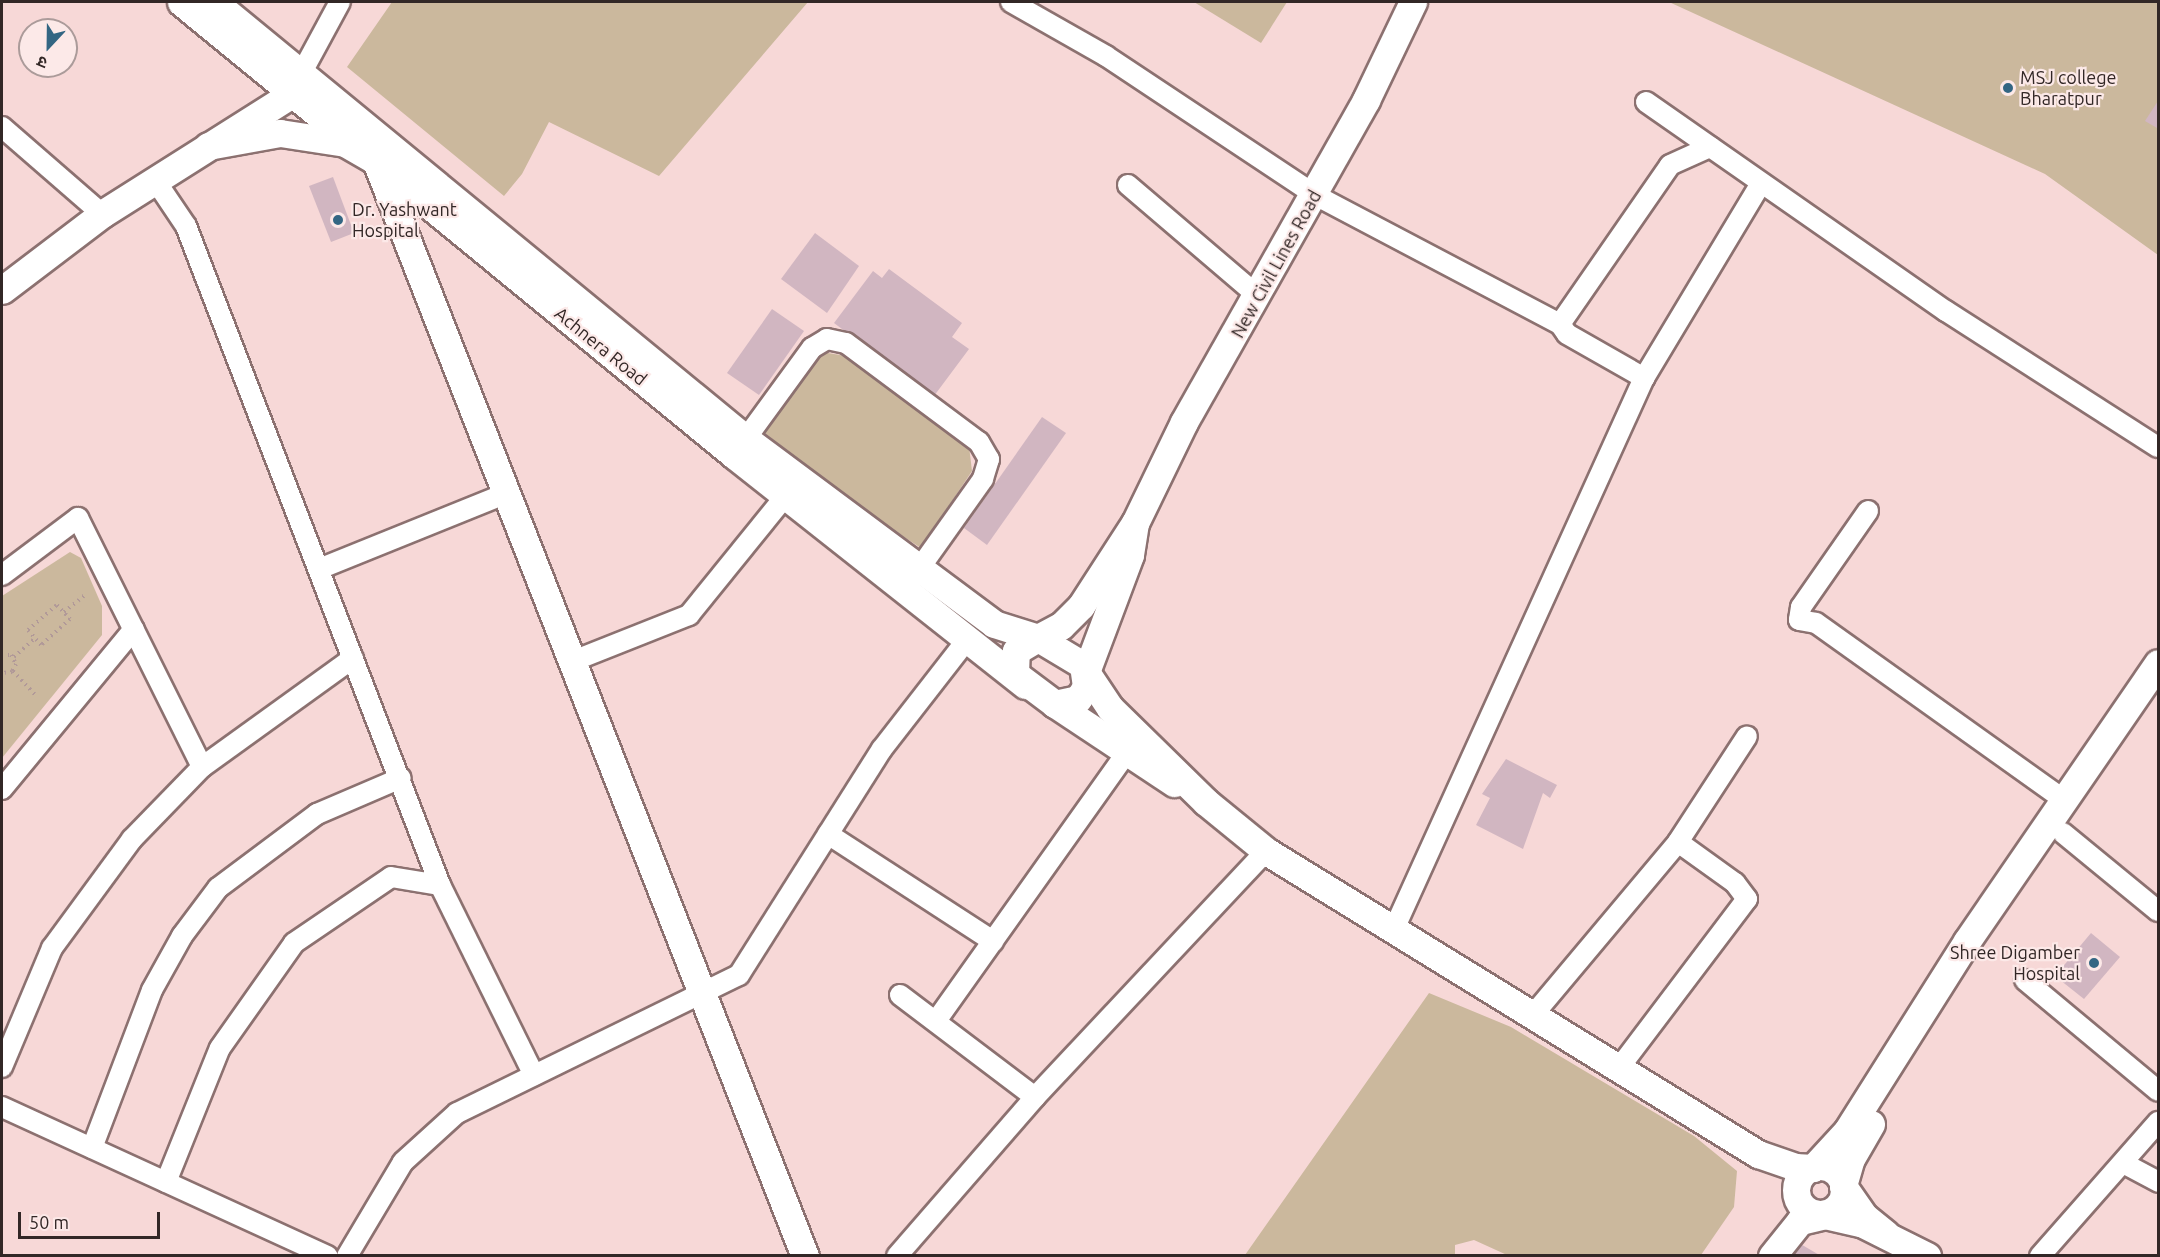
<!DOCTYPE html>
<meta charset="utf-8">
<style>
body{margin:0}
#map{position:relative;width:2160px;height:1257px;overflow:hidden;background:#f7d8d7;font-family:Ubuntu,"Noto Sans Devanagari",sans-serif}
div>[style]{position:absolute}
.green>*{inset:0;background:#cbb89d}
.building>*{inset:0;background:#d1b6c1}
.path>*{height:4px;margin-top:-2px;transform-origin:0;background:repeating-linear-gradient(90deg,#b19998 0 1.5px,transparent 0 6px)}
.roads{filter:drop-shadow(2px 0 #8c7170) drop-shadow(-2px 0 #8c7170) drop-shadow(0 2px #8c7170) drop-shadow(0 -2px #8c7170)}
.street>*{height:20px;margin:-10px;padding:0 10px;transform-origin:10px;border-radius:10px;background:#fff}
.secondary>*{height:27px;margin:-13.5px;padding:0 13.5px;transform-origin:13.5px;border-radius:13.5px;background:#fff}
.secondary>.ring{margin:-13.5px;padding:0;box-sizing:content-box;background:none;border:27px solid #fff;border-radius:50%}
.dots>*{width:16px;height:16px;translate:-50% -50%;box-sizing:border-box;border:3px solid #fce9e8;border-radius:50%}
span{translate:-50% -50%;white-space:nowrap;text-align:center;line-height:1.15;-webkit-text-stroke:4.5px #fce9e8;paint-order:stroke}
.poi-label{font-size:18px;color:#322726}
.left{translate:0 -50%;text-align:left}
.right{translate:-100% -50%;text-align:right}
.street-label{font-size:18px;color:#322726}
.frame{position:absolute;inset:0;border:3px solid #322726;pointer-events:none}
.north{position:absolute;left:18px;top:18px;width:60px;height:60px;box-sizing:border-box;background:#fce9e8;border:2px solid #ab9b9a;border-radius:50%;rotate:202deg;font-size:16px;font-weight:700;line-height:24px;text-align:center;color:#322726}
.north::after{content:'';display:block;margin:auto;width:21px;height:27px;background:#336683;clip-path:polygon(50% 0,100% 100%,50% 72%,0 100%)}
.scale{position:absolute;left:18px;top:1212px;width:142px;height:27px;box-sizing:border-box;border:3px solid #322726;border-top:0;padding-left:8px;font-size:18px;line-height:21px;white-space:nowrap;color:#322726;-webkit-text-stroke:4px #fce9e8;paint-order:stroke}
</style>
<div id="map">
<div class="green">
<div style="clip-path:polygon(392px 2px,808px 2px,659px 176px,549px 122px,522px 174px,504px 196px,347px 67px)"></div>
<div style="clip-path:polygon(1194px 2px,1287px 2px,1261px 43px)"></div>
<div style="clip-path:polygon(1669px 2px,2158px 2px,2158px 255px,2045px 174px)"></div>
<div style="clip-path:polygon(822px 352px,846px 356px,969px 446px,972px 471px,921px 548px,848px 501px,761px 430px)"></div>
<div style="clip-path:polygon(70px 552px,81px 558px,102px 606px,102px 635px,2px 758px,2px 596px)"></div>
<div style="clip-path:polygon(1429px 993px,1511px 1027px,1694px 1136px,1737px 1171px,1734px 1207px,1701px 1255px,1507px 1255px,1474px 1240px,1455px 1245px,1455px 1255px,1245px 1255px)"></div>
</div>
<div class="building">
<div style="clip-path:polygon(2158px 101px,2158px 125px,2157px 128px,2145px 121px)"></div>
<div style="clip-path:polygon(333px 177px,354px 233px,331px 242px,309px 186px)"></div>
<div style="clip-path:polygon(815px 233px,859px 266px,827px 313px,781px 279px)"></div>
<div style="clip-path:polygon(889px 269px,962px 323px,952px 337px,969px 349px,934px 396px,897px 368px,885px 384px,863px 368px,874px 353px,834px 323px,873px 271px,882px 278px)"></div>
<div style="clip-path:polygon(772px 309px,804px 331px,759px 395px,727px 373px)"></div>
<div style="clip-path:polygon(1042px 417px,1066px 433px,987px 545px,964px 528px)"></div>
<div style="clip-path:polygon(1506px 759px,1557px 785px,1550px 798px,1543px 793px,1523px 849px,1476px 825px,1490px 798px,1482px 794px)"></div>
<div style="clip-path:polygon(2091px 933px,2120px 957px,2084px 999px,2055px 976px)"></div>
<div style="clip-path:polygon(1794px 1241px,1804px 1246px,1821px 1256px,1787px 1256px)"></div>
</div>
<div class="path">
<div style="left:57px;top:605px;width:19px;rotate:47deg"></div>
<div style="left:70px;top:619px;width:39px;rotate:138deg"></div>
<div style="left:41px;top:645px;width:20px;rotate:-131deg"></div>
<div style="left:28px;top:630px;width:38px;rotate:-41deg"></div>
<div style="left:64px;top:612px;width:28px;rotate:-39deg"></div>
<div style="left:2px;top:655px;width:9px"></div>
<div style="left:11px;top:655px;width:10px;rotate:61deg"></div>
<div style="left:16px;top:664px;width:9px;rotate:117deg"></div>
<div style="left:12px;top:672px;width:10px;rotate:174deg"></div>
<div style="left:14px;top:657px;width:28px;rotate:-42deg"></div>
<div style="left:13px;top:671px;width:34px;rotate:47deg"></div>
</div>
<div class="roads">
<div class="street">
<div style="left:1011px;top:2px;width:109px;rotate:29.6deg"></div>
<div style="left:1106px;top:56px;width:251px;rotate:33.6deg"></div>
<div style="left:1315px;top:195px;width:277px;rotate:27.8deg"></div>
<div style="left:1560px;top:324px;width:12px;rotate:55deg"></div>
<div style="left:1567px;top:334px;width:89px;rotate:29.7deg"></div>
<div style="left:301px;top:74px;width:82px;rotate:-61.6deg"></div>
<div style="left:1646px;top:102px;width:366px;rotate:34.9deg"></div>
<div style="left:1946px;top:311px;width:252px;rotate:32.7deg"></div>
<div style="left:2px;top:127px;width:133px;rotate:41deg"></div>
<div style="left:155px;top:180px;width:55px;rotate:56deg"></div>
<div style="left:186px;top:226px;width:706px;rotate:68.92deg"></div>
<div style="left:440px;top:885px;width:212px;rotate:63.7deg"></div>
<div style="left:1128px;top:185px;width:170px;rotate:40.5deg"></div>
<div style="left:1560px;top:324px;width:193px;rotate:-55.3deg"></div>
<div style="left:1670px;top:165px;width:44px;rotate:-24.2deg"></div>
<div style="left:739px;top:448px;width:124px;rotate:-53.9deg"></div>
<div style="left:812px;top:348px;width:17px;rotate:-31deg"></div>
<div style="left:827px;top:339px;width:19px;rotate:12deg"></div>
<div style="left:846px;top:343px;width:166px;rotate:36.7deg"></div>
<div style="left:979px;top:442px;width:20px;rotate:60deg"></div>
<div style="left:989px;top:459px;width:21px;rotate:107deg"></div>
<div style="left:983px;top:479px;width:123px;rotate:125.4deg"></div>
<div style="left:1868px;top:511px;width:117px;rotate:124.9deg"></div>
<div style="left:1801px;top:607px;width:13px;rotate:99deg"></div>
<div style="left:1799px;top:620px;width:17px;rotate:10deg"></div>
<div style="left:1816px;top:623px;width:305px;rotate:35.5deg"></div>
<div style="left:319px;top:569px;width:203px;rotate:-22deg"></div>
<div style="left:2px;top:575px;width:95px;rotate:-36.9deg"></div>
<div style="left:78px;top:518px;width:278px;rotate:63.5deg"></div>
<div style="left:573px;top:661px;width:125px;rotate:-21.6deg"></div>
<div style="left:689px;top:615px;width:156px;rotate:-51deg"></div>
<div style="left:2px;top:789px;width:207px;rotate:-50.5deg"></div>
<div style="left:2063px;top:833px;width:123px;rotate:39.4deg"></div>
<div style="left:828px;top:834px;width:197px;rotate:33deg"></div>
<div style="left:1394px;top:929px;width:605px;rotate:-65.6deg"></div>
<div style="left:1644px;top:378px;width:227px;rotate:-59deg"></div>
<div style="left:2025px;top:980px;width:173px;rotate:39.8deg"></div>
<div style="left:900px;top:995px;width:169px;rotate:37.1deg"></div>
<div style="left:1533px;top:1015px;width:226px;rotate:-50deg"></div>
<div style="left:1678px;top:842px;width:126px;rotate:-56.9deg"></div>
<div style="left:936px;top:1021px;width:326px;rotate:-54.6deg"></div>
<div style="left:2px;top:1067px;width:129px;rotate:-67.2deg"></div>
<div style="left:52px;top:948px;width:135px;rotate:-53.7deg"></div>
<div style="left:132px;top:839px;width:100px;rotate:-45.8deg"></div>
<div style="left:202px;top:767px;width:186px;rotate:-35.8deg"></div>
<div style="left:1619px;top:1068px;width:212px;rotate:-52.9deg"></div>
<div style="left:1747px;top:899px;width:20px;rotate:-127deg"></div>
<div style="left:1735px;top:883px;width:70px;rotate:-144.3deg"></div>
<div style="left:2px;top:1107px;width:358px;rotate:24.6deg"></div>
<div style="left:92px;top:1148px;width:169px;rotate:-69.2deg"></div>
<div style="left:152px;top:990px;width:62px;rotate:-60.9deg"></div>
<div style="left:182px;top:936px;width:60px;rotate:-53.1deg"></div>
<div style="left:218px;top:888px;width:124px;rotate:-36.8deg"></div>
<div style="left:317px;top:814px;width:91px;rotate:-23.2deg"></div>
<div style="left:2123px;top:1163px;width:40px;rotate:28deg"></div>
<div style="left:166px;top:1182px;width:144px;rotate:-68.1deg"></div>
<div style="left:220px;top:1048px;width:128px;rotate:-54.8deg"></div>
<div style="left:294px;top:943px;width:117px;rotate:-34.2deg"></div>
<div style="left:391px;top:877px;width:50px;rotate:9.3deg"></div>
<div style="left:347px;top:1256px;width:109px;rotate:-59.2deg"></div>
<div style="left:403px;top:1162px;width:73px;rotate:-42.2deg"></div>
<div style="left:457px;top:1113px;width:314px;rotate:-26.1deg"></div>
<div style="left:739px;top:975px;width:267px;rotate:-57.7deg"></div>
<div style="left:882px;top:749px;width:138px;rotate:-52.1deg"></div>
<div style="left:897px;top:1256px;width:211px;rotate:-49deg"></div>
<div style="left:1035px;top:1097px;width:337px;rotate:-46.8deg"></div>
<div style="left:2040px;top:1256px;width:179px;rotate:-48.6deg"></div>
</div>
<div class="secondary">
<div style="left:181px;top:2px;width:715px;rotate:39.32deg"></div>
<div style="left:734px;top:455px;width:371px;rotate:38.3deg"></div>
<div style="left:214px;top:2px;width:688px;rotate:39.4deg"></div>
<div style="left:746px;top:439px;width:309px;rotate:36.7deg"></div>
<div style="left:994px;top:624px;width:46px;rotate:17.7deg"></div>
<div style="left:1038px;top:638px;width:26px;rotate:-28deg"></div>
<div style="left:1061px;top:626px;width:28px;rotate:-45deg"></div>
<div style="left:1081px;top:606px;width:99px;rotate:-57deg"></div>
<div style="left:1135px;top:523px;width:32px;rotate:99deg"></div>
<div style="left:1130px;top:555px;width:125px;rotate:110.6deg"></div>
<div style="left:1086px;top:672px;width:43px;rotate:56.3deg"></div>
<div style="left:1110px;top:708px;width:134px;rotate:44.4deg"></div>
<div style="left:1206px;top:802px;width:77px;rotate:39.2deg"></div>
<div style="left:1266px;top:851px;width:578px;rotate:31.63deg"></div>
<div style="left:1758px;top:1154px;width:39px;rotate:19deg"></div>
<div style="left:1795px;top:1167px;width:18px;rotate:3deg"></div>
<div style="left:1813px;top:1168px;width:50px;rotate:-47.4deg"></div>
<div style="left:1847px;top:1131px;width:225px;rotate:-57.7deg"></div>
<div style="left:1967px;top:941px;width:337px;rotate:-55.5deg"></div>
<div style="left:208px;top:146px;width:73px;rotate:-10.2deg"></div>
<div style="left:280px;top:133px;width:66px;rotate:8.7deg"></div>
<div style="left:345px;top:143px;width:36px;rotate:30deg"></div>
<div style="left:376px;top:161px;width:1176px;rotate:68.61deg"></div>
<div style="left:2px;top:290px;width:126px;rotate:-37.2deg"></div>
<div style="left:102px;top:214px;width:225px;rotate:-32.3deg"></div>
<div style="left:292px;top:94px;width:17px;rotate:-65deg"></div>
<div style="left:1135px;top:523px;width:112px;rotate:-64.1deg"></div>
<div style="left:1184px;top:422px;width:370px;rotate:-60.5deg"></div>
<div style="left:1366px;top:100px;width:109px;rotate:-64.4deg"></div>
<div style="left:1038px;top:638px;width:52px;rotate:31deg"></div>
<div style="left:1083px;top:665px;width:22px;rotate:82deg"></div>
<div style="left:1086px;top:687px;width:14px;rotate:124deg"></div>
<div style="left:1078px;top:699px;width:24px;rotate:168deg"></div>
<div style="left:1055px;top:704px;width:50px;rotate:-143.1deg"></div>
<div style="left:1015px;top:674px;width:23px;rotate:-88deg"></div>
<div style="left:1016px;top:651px;width:26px;rotate:-31deg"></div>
<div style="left:1055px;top:704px;width:143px;rotate:33.6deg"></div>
<div style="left:1871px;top:1124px;width:39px;rotate:120deg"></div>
<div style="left:1851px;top:1158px;width:29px;rotate:106deg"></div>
<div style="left:1843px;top:1186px;width:38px;rotate:55deg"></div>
<div style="left:1865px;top:1217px;width:27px;rotate:39deg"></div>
<div class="ring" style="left:1796px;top:1166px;width:21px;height:21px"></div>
<div style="left:1772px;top:1256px;width:45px;rotate:-51.3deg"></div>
<div style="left:1800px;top:1221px;width:26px;rotate:-13deg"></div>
<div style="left:1825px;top:1215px;width:37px;rotate:13deg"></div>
<div style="left:1861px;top:1223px;width:74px;rotate:26.6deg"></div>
</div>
</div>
<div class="dots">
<div style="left:2008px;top:88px;background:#336683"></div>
<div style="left:338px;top:220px;background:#336683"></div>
<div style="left:2094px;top:963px;background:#336683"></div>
</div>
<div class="poi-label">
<span class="left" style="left:2020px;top:88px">MSJ college<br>Bharatpur</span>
<span class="left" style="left:352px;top:220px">Dr. Yashwant<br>Hospital</span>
<span class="right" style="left:2080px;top:963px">Shree Digamber<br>Hospital</span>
</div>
<div class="street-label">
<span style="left:1276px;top:264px;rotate:-61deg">New Civil Lines Road</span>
<span style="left:601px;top:346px;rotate:39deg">Achnera Road</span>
</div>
<div class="frame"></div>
<div class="north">उ</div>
<div class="scale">50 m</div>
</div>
